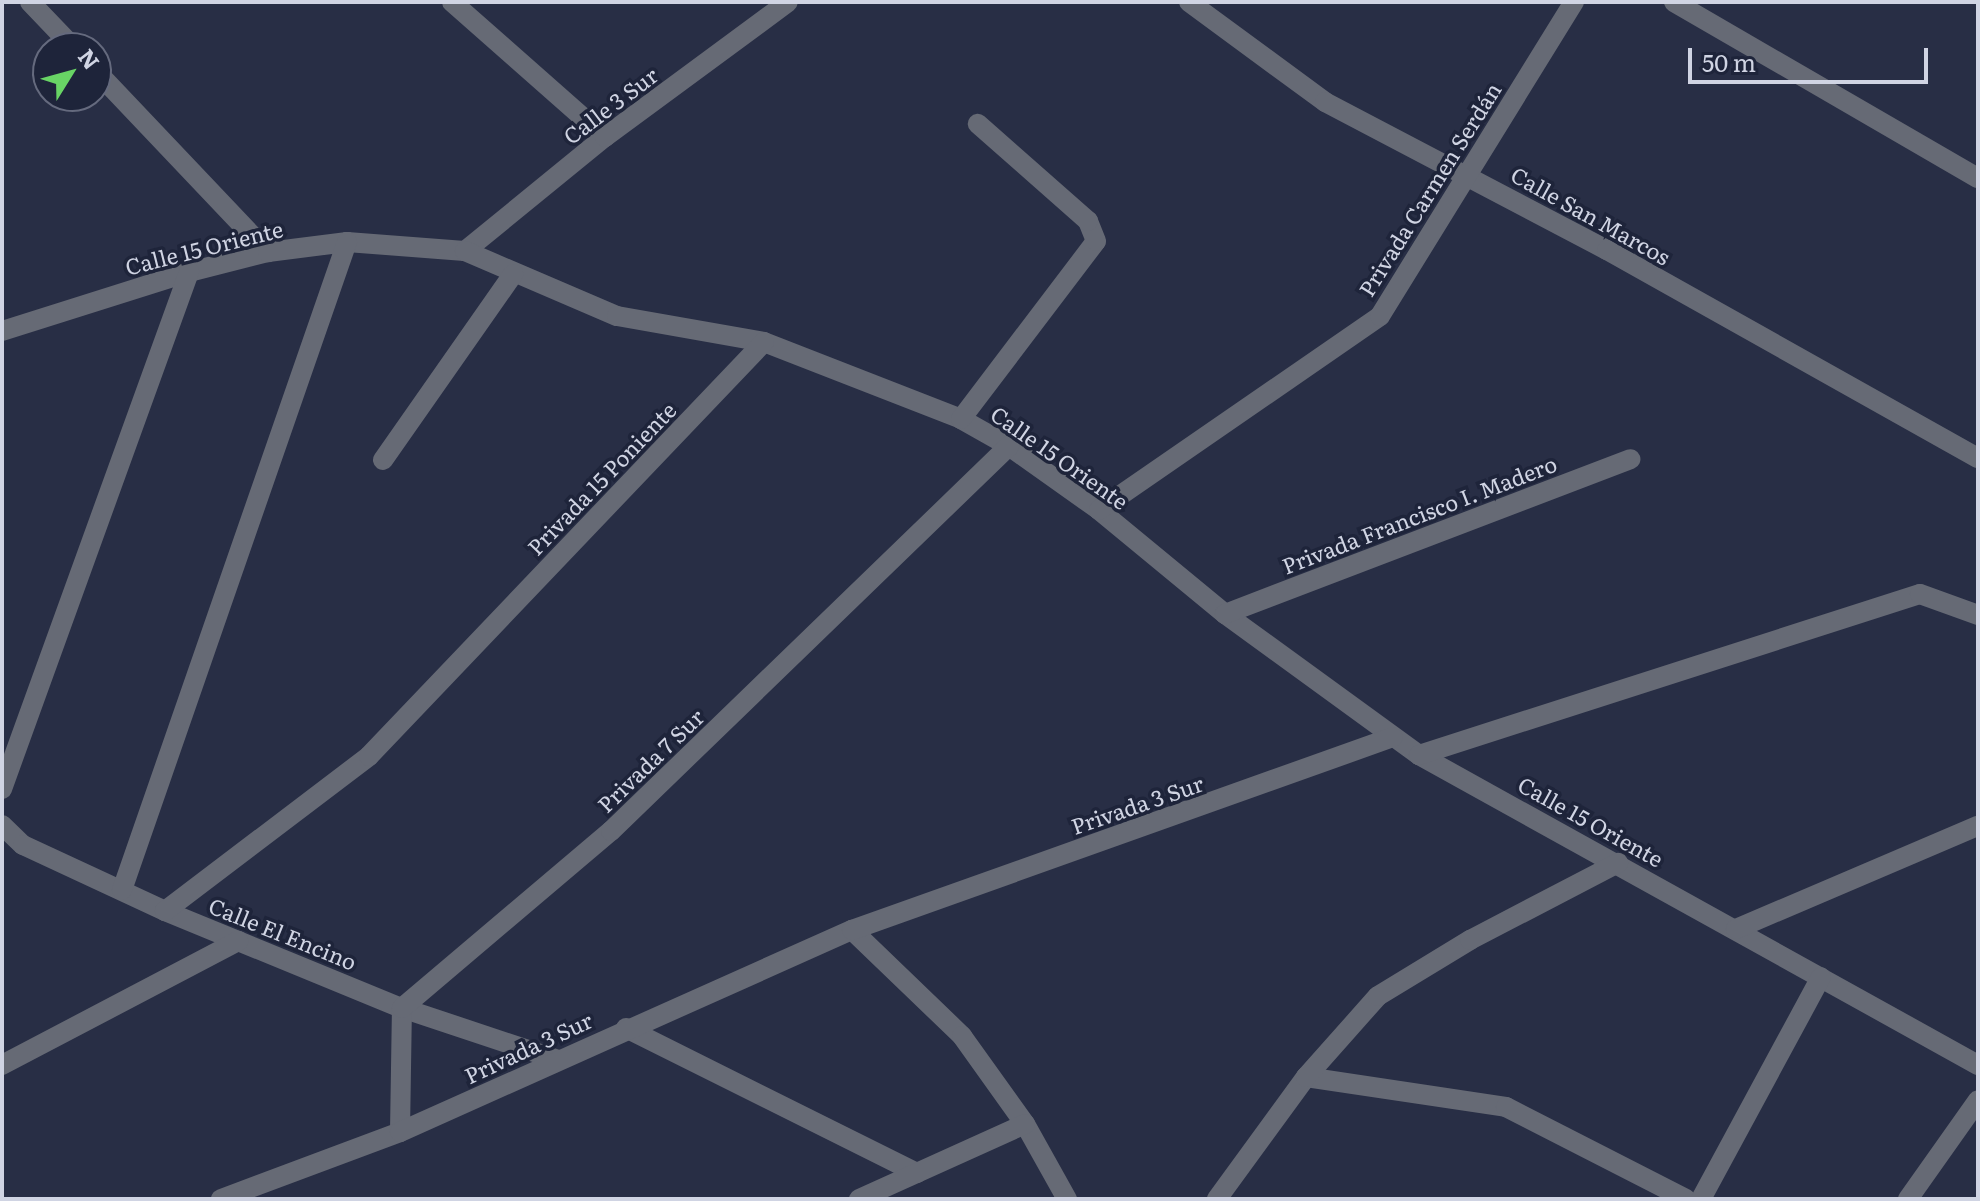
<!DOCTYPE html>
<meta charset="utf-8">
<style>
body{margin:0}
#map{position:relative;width:1980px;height:1201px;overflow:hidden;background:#282e45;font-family:Literata,serif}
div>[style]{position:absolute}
.minor>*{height:20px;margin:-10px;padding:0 10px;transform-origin:10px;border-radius:10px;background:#666a75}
span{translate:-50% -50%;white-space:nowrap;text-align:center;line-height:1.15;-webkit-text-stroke:7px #1e243a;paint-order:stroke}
.street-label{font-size:22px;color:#d0d4e3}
.frame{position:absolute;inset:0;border:4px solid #d0d4e3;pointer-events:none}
.north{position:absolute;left:32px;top:32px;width:80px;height:80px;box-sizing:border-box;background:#1e243a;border:2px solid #656a7e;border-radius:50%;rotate:53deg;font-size:22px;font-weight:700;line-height:32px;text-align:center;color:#d0d4e3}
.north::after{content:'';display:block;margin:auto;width:28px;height:36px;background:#68d465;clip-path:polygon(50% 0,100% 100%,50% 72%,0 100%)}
.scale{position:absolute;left:1688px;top:48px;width:240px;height:36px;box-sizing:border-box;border:4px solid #d0d4e3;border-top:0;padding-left:10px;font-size:24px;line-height:28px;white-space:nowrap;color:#d0d4e3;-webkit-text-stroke:6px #1e243a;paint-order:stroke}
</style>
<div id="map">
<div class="minor">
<div style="left:30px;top:2px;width:64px;rotate:46.3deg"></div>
<div style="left:452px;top:2px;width:204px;rotate:41.4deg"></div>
<div style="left:1189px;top:2px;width:169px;rotate:36.3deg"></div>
<div style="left:1325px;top:102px;width:318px;rotate:27.7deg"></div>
<div style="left:1607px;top:250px;width:425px;rotate:29.3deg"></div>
<div style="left:1674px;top:2px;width:351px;rotate:30.1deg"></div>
<div style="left:96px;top:71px;width:250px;rotate:46.5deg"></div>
<div style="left:465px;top:251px;width:181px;rotate:-39.2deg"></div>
<div style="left:605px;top:137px;width:227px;rotate:-36.4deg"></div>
<div style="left:2px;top:331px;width:196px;rotate:-17.5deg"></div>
<div style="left:189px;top:272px;width:81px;rotate:-14.2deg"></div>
<div style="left:268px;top:252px;width:80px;rotate:-7.2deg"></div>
<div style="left:347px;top:242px;width:118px;rotate:4.4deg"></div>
<div style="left:465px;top:251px;width:165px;rotate:23.2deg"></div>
<div style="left:617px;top:316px;width:149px;rotate:10deg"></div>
<div style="left:764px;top:342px;width:212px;rotate:21.3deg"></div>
<div style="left:961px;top:419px;width:55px;rotate:29.4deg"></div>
<div style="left:1009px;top:446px;width:110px;rotate:35.4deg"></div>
<div style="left:1099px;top:510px;width:163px;rotate:39.5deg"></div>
<div style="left:1225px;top:614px;width:240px;rotate:36deg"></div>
<div style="left:1419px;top:755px;width:639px;rotate:29.01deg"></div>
<div style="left:961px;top:419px;width:223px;rotate:-52.8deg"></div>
<div style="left:1096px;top:241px;width:22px;rotate:-112deg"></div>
<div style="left:1088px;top:221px;width:147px;rotate:-138.6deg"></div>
<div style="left:383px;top:460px;width:227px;rotate:-55deg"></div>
<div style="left:1099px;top:510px;width:341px;rotate:-34.6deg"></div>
<div style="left:1380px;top:316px;width:369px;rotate:-58.3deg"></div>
<div style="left:1225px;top:614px;width:434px;rotate:-20.9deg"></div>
<div style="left:1419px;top:755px;width:526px;rotate:-17.82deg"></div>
<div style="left:1920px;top:594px;width:62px;rotate:19.9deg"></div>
<div style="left:2px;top:789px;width:550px;rotate:-70.11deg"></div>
<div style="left:2px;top:825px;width:29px;rotate:44deg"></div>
<div style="left:23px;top:845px;width:157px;rotate:24.9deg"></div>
<div style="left:165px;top:911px;width:256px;rotate:22.3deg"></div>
<div style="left:402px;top:1008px;width:164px;rotate:18.4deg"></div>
<div style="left:122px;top:890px;width:686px;rotate:-70.85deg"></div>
<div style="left:165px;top:911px;width:256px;rotate:-37.2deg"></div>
<div style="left:369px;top:756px;width:572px;rotate:-46.35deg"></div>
<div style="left:1736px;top:929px;width:263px;rotate:-23.1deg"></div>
<div style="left:852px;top:930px;width:153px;rotate:43.9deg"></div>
<div style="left:962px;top:1036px;width:108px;rotate:54.4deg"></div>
<div style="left:1025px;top:1124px;width:86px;rotate:60.8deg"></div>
<div style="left:626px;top:1028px;width:325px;rotate:26.5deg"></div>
<div style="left:2px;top:1065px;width:267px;rotate:-27.7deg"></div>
<div style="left:1306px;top:1077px;width:202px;rotate:8.5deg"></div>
<div style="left:1506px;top:1107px;width:202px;rotate:27.1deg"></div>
<div style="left:400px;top:1132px;width:124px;rotate:-89.1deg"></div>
<div style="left:402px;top:1008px;width:274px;rotate:-40.3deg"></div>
<div style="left:611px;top:831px;width:554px;rotate:-44.05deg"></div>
<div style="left:221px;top:1199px;width:191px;rotate:-20.5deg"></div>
<div style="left:400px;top:1132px;width:495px;rotate:-24.1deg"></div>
<div style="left:852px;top:930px;width:574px;rotate:-19.63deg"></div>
<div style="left:859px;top:1199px;width:182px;rotate:-24.3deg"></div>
<div style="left:1217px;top:1199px;width:151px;rotate:-53.9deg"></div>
<div style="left:1306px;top:1077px;width:108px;rotate:-48.4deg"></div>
<div style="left:1378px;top:996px;width:108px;rotate:-31.3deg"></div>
<div style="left:1470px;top:940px;width:167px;rotate:-27.5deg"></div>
<div style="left:1701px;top:1199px;width:252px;rotate:-61.6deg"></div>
<div style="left:1908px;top:1199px;width:121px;rotate:-54.7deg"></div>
</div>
<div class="street-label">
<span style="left:610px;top:105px;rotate:-37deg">Calle 3 Sur</span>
<span style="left:1429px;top:189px;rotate:-58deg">Privada Carmen Serdán</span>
<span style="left:1591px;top:215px;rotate:29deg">Calle San Marcos</span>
<span style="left:204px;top:247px;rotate:-14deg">Calle 15 Oriente</span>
<span style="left:1060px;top:457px;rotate:35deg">Calle 15 Oriente</span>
<span style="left:601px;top:478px;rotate:-46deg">Privada 15 Poniente</span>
<span style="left:1419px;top:514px;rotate:-21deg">Privada Francisco I. Madero</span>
<span style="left:650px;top:760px;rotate:-44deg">Privada 7 Sur</span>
<span style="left:1137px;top:804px;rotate:-19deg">Privada 3 Sur</span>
<span style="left:1591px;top:821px;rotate:29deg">Calle 15 Oriente</span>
<span style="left:283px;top:933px;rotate:22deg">Calle El Encino</span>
<span style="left:528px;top:1047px;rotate:-25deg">Privada 3 Sur</span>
</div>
<div class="frame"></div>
<div class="north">N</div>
<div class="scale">50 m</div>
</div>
